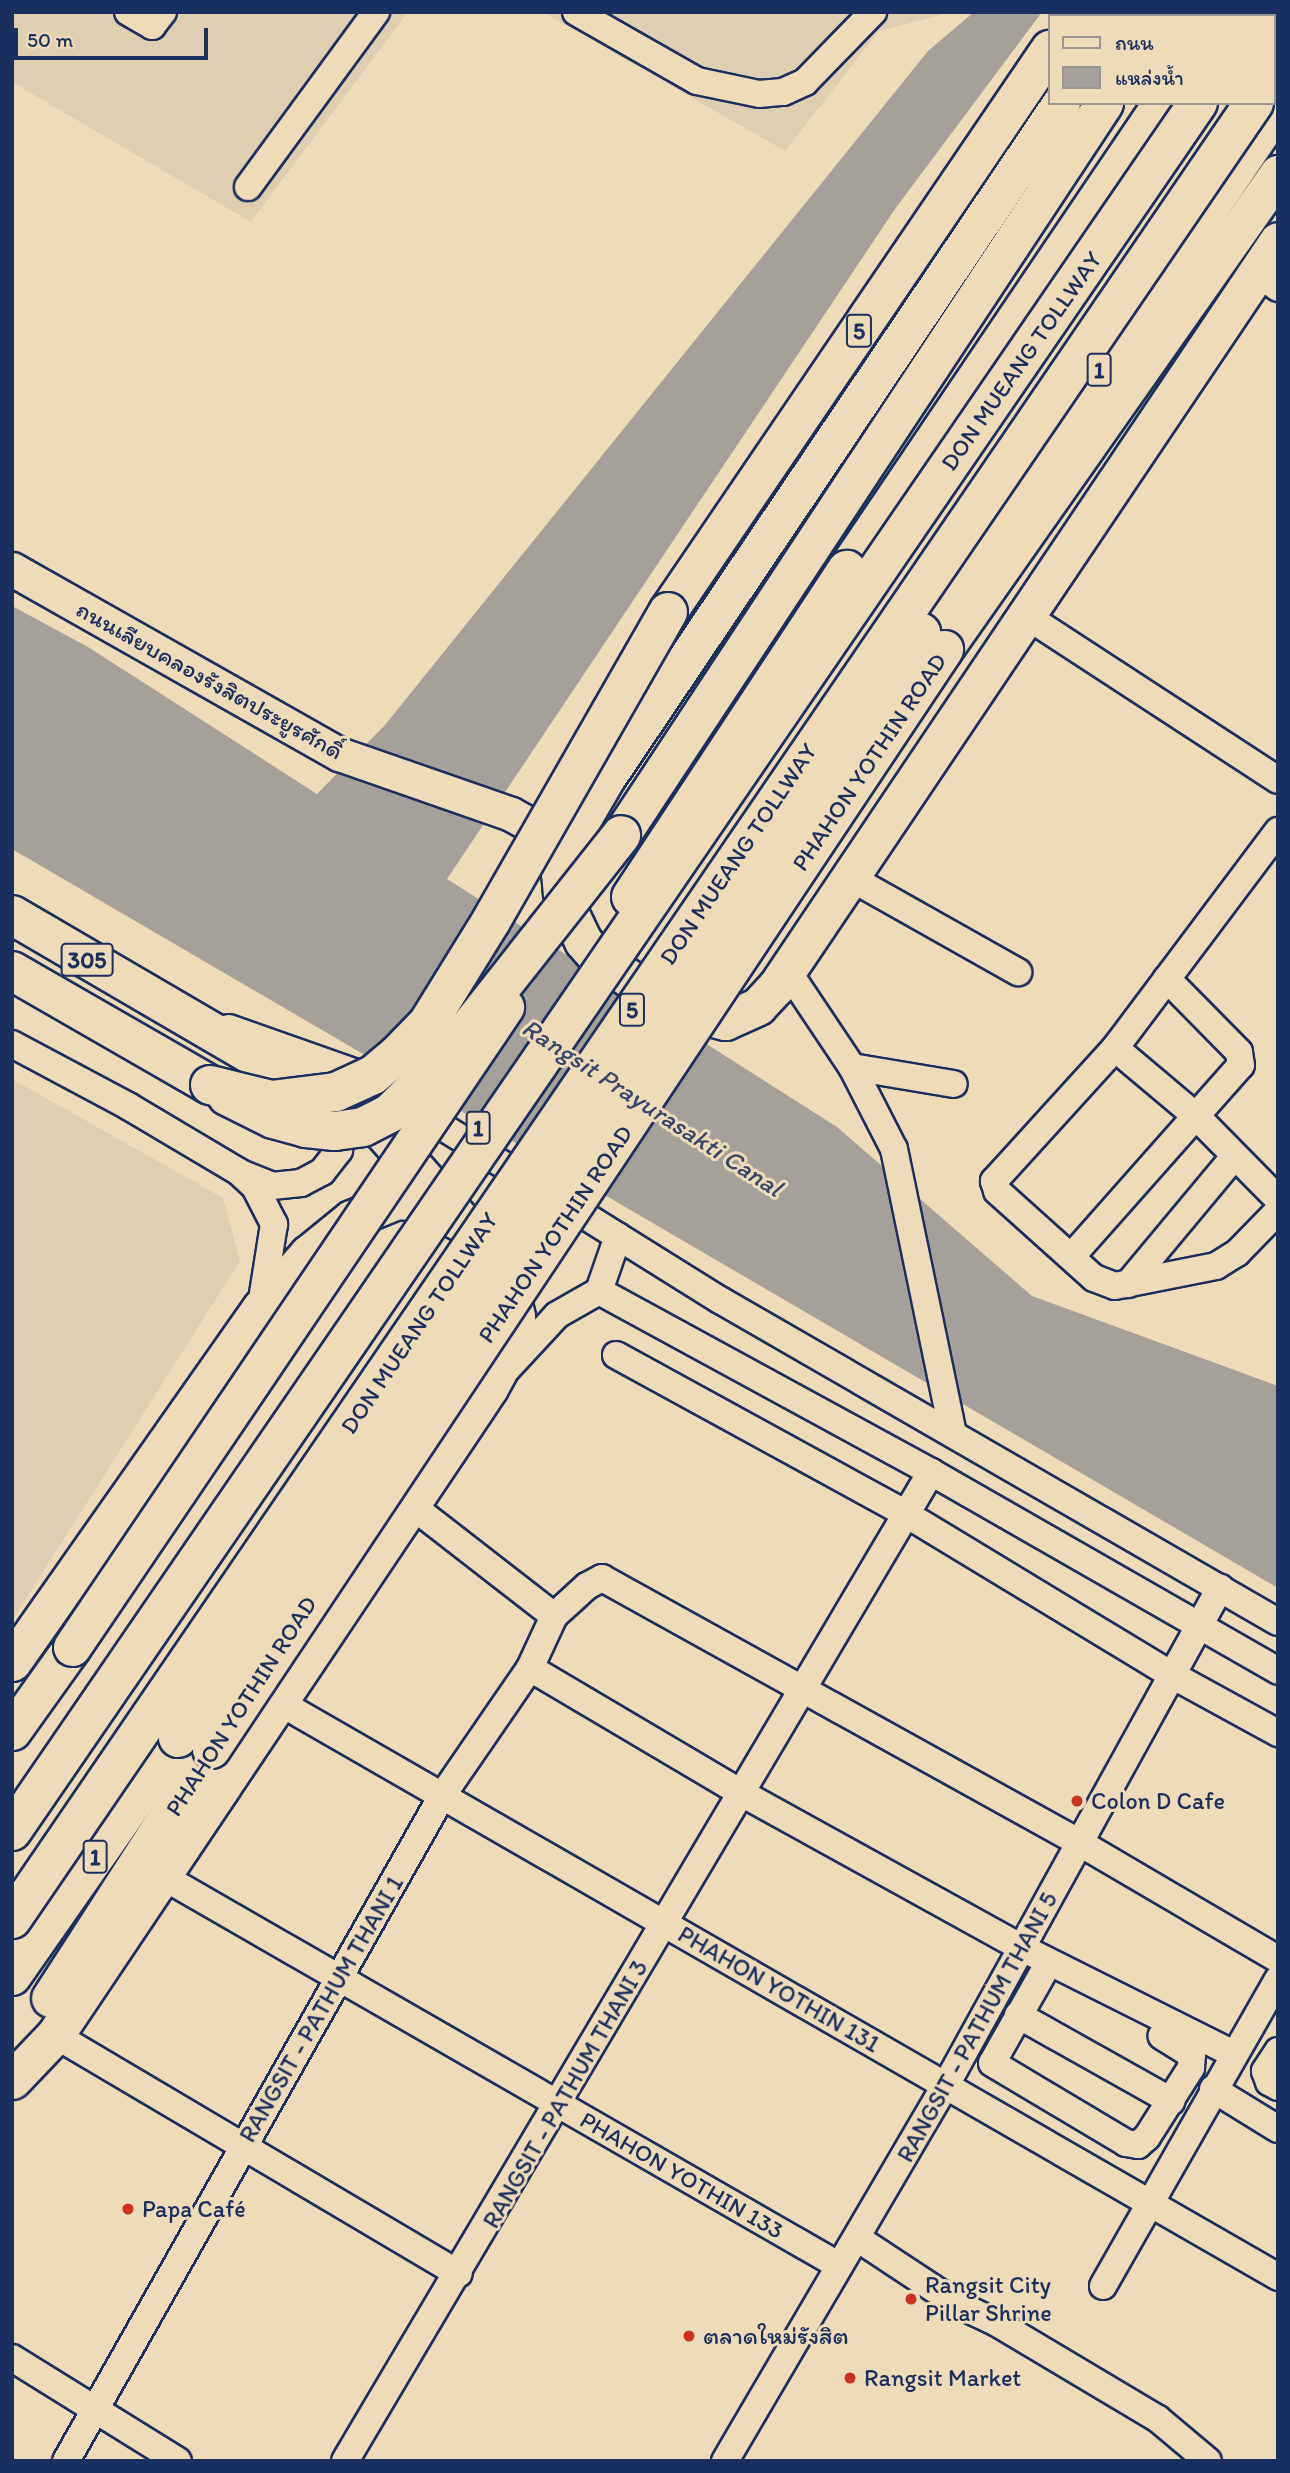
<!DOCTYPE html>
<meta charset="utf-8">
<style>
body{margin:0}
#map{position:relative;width:1290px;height:2473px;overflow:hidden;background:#eedbb9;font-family:Itim,"Playpen Sans Thai",sans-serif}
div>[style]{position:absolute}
.built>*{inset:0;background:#deceb2}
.water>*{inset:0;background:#a6a09a}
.roads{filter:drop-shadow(2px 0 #1b2f5e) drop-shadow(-2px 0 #1b2f5e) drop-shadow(0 2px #1b2f5e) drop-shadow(0 -2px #1b2f5e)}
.minor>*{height:26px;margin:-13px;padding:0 13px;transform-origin:13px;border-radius:13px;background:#eedbb9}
.tertiary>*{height:33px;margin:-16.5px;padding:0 16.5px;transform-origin:16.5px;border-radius:16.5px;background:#eedbb9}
.secondary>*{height:37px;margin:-18.5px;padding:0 18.5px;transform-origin:18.5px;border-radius:18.5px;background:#eedbb9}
.primary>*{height:38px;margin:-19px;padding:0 19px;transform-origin:19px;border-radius:19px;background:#eedbb9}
.trunk>*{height:38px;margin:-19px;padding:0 19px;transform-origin:19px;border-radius:19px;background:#eedbb9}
.motorway>*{height:38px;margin:-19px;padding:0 19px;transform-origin:19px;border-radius:19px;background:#eedbb9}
.bridges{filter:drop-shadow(2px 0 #1b2f5e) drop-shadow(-2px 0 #1b2f5e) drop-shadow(0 2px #1b2f5e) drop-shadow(0 -2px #1b2f5e)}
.secondary-bridge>*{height:37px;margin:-18.5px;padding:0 18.5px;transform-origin:18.5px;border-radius:18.5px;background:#eedbb9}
.primary-bridge>*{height:38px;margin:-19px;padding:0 19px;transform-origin:19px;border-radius:19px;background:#eedbb9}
.trunk-bridge>*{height:38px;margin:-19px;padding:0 19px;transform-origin:19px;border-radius:19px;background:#eedbb9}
.motorway-bridge>*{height:38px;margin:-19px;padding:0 19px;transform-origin:19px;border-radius:19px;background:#eedbb9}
.dots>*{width:19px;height:19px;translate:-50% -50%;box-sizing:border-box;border:4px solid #eedbb9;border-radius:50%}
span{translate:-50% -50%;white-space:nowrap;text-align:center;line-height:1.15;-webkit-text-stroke:6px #eedbb9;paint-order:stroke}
.shield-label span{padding:2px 5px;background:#eedbb9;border:2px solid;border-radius:5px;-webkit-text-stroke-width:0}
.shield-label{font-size:23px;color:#1b2f5e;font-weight:700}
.street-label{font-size:24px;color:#1b2f5e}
.poi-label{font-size:24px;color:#1b2f5e}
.left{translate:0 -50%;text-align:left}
.water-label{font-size:26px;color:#37466a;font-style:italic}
.frame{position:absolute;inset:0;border:14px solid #1b2f5e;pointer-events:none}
.legend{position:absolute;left:1048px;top:14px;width:228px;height:91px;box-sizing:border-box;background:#eedbb9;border:2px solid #9a9695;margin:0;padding:9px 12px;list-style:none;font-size:21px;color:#1b2f5e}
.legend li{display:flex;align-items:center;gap:14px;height:35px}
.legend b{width:35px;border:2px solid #9a9695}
.scale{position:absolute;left:14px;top:28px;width:194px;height:32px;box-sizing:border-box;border:4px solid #1b2f5e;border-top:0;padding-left:9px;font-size:21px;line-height:24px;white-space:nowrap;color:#1b2f5e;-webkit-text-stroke:5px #eedbb9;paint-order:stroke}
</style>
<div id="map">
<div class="built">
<div style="clip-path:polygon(12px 12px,408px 12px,251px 222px,12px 82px)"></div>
<div style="clip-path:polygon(543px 12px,952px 12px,879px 31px,785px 151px)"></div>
<div style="clip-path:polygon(12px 1079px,223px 1198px,240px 1261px,12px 1621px)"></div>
</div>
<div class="water">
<div style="clip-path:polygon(974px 12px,1042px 12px,895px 209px,447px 879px,837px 1127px,1032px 1296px,1278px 1386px,1278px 1588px,12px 849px,12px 606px,88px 647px,317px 794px,385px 725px,928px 51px)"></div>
</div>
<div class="roads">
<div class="minor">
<div style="left:128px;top:12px;width:28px;rotate:30deg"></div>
<div style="left:152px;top:26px;width:18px;rotate:-52deg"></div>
<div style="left:576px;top:12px;width:139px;rotate:29.7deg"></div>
<div style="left:697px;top:81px;width:63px;rotate:11.8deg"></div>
<div style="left:759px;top:94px;width:24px;rotate:-5deg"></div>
<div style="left:783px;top:92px;width:24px;rotate:-24deg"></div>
<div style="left:805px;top:82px;width:98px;rotate:-45.8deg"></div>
<div style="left:248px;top:187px;width:217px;rotate:-53.8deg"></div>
<div style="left:1256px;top:272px;width:27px;rotate:36deg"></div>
<div style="left:1028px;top:617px;width:298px;rotate:33.1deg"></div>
<div style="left:1278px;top:831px;width:271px;rotate:126.9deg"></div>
<div style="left:1115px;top:1048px;width:180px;rotate:132.3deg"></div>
<div style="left:994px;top:1181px;width:10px;rotate:73deg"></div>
<div style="left:997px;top:1191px;width:130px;rotate:41.9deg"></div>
<div style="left:1094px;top:1278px;width:22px;rotate:21deg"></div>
<div style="left:1115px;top:1286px;width:103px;rotate:-11.2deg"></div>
<div style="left:1216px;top:1266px;width:25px;rotate:-32deg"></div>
<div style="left:1237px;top:1253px;width:59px;rotate:-45.7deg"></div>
<div style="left:851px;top:878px;width:192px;rotate:29.4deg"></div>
<div style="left:787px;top:970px;width:117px;rotate:56.2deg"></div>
<div style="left:852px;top:1067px;width:92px;rotate:62.9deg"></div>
<div style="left:894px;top:1149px;width:290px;rotate:78.3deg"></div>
<div style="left:229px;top:1028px;width:133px;rotate:19.4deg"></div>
<div style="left:354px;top:1072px;width:22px;rotate:30deg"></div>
<div style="left:12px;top:1044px;width:132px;rotate:28.1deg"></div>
<div style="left:128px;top:1106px;width:129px;rotate:30.7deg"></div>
<div style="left:239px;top:1172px;width:22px;rotate:43deg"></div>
<div style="left:255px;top:1187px;width:42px;rotate:62.8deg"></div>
<div style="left:274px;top:1224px;width:83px;rotate:99deg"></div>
<div style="left:1115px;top:1048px;width:107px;rotate:40.1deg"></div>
<div style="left:1197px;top:1117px;width:115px;rotate:45.4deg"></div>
<div style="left:852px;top:1067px;width:103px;rotate:9.5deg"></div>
<div style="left:414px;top:1109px;width:361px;rotate:32deg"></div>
<div style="left:720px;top:1300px;width:644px;rotate:29.99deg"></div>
<div style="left:243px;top:1174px;width:31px;rotate:22deg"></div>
<div style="left:272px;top:1186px;width:29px;rotate:-6deg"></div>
<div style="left:301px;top:1183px;width:24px;rotate:-28deg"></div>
<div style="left:322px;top:1172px;width:28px;rotate:-52deg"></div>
<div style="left:339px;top:1150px;width:24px;rotate:-88deg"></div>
<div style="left:340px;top:1126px;width:10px;rotate:-119deg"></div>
<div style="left:1071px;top:1257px;width:256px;rotate:-48.5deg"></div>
<div style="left:1241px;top:1065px;width:13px;rotate:-99deg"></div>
<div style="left:1239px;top:1052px;width:103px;rotate:-134.6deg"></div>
<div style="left:1128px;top:1284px;width:165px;rotate:-50.2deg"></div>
<div style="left:599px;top:1291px;width:58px;rotate:-70.9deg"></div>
<div style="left:616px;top:1355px;width:331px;rotate:28.7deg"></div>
<div style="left:906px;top:1514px;width:311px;rotate:31.2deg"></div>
<div style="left:1172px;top:1675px;width:121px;rotate:28.7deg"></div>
<div style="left:508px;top:1368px;width:72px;rotate:-47.2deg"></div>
<div style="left:557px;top:1315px;width:48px;rotate:-29.7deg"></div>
<div style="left:599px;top:1291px;width:378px;rotate:28.6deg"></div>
<div style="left:931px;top:1472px;width:400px;rotate:29.8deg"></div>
<div style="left:411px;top:1505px;width:181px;rotate:37.8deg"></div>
<div style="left:530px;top:1668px;width:247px;rotate:30.6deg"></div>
<div style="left:743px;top:1794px;width:319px;rotate:28.9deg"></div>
<div style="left:1022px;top:1948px;width:237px;rotate:26.6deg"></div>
<div style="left:279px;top:1702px;width:1153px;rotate:29.92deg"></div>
<div style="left:162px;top:1876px;width:780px;rotate:29.92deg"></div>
<div style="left:1043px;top:1973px;width:103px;rotate:119.5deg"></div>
<div style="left:992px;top:2063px;width:156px;rotate:30.8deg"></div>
<div style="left:1126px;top:2143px;width:12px;rotate:9deg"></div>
<div style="left:1138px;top:2145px;width:12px;rotate:-42deg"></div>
<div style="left:1147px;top:2137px;width:82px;rotate:-57.5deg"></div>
<div style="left:1191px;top:2068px;width:13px;rotate:-86deg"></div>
<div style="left:1192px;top:2055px;width:36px;rotate:-148deg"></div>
<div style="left:1018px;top:2015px;width:176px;rotate:29.3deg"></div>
<div style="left:55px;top:2035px;width:469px;rotate:30.6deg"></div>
<div style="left:1278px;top:2051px;width:24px;rotate:123deg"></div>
<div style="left:1265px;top:2071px;width:12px;rotate:70deg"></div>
<div style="left:1269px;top:2082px;width:10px;rotate:29deg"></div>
<div style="left:1213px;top:2089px;width:76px;rotate:31.6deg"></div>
<div style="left:857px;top:2238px;width:120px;rotate:33.4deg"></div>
<div style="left:957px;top:2304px;width:44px;rotate:25.4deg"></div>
<div style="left:997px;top:2323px;width:187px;rotate:30.8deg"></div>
<div style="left:1158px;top:2419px;width:65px;rotate:40deg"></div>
<div style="left:1103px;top:2286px;width:353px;rotate:-60.3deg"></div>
<div style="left:12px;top:2358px;width:195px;rotate:31.8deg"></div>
<div style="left:66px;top:2461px;width:764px;rotate:-60.52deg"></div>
<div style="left:442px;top:1796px;width:155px;rotate:-55.5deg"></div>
<div style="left:530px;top:1668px;width:57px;rotate:-65.2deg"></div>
<div style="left:554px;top:1616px;width:45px;rotate:-42.3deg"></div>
<div style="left:587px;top:1586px;width:17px;rotate:-28deg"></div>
<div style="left:602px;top:1578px;width:547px;rotate:29deg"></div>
<div style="left:1080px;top:1843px;width:229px;rotate:30.4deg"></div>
<div style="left:345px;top:2461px;width:1150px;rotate:-59.35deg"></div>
<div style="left:725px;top:2461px;width:436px;rotate:-59.6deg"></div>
<div style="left:946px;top:2085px;width:568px;rotate:-61.13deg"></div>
</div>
<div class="tertiary">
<div style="left:12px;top:569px;width:376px;rotate:29.5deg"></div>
<div style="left:339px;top:754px;width:182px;rotate:19.2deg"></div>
<div style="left:511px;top:814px;width:60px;rotate:29.1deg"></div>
</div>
<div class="secondary">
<div style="left:1120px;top:16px;width:4px;rotate:-63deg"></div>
<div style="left:1167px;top:16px;width:4px;rotate:-63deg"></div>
<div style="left:1061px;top:103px;width:814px;rotate:123.98deg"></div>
<div style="left:606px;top:778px;width:78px;rotate:120.2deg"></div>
<div style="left:567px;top:845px;width:28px;rotate:105deg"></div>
<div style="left:560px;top:872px;width:25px;rotate:85deg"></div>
<div style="left:562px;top:897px;width:49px;rotate:64.5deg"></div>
<div style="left:583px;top:941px;width:21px;rotate:49deg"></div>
<div style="left:597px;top:957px;width:90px;rotate:33.7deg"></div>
<div style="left:672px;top:1007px;width:55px;rotate:14.8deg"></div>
<div style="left:725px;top:1021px;width:36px;rotate:-24deg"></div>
<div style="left:758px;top:1006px;width:26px;rotate:-47deg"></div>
<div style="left:776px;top:987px;width:899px;rotate:-56.06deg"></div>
<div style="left:944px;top:649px;width:581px;rotate:-54.89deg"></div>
<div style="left:621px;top:835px;width:877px;rotate:-56.58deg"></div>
<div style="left:12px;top:1662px;width:433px;rotate:-54.9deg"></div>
<div style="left:261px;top:1308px;width:72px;rotate:-49deg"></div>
<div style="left:308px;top:1254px;width:55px;rotate:-39.1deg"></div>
<div style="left:351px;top:1219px;width:50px;rotate:-22.4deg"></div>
<div style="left:397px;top:1200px;width:22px;rotate:5deg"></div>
<div style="left:419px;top:1202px;width:50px;rotate:26.1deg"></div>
<div style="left:12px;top:1731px;width:103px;rotate:-54.5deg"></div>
<div style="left:50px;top:1998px;width:297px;rotate:-57.1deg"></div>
<div style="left:12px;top:2080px;width:62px;rotate:-46.3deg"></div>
<div style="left:55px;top:2035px;width:779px;rotate:-56.15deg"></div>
<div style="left:489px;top:1388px;width:50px;rotate:-61.4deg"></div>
<div style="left:513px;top:1344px;width:28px;rotate:-84deg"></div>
<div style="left:516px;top:1316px;width:40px;rotate:-103deg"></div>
</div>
<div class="primary">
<div style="left:12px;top:915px;width:430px;rotate:30.3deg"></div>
<div style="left:383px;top:1132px;width:120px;rotate:48.7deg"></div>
<div style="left:12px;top:971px;width:228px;rotate:29.9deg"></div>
</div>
<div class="trunk">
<div style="left:1222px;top:16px;width:4px;rotate:-63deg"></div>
<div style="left:847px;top:570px;width:564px;rotate:-55.92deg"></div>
<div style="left:921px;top:633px;width:636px;rotate:-55.83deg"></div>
<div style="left:12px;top:1976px;width:290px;rotate:-55.1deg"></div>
</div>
<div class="motorway">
<div style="left:1074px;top:16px;width:5px;rotate:-53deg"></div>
<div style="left:1259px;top:16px;width:4px;rotate:-63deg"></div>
<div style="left:1274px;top:75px;width:6px;rotate:-51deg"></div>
<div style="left:668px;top:612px;width:680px;rotate:-55.8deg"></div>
</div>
</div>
<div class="bridges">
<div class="secondary-bridge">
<div style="left:72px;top:1647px;width:773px;rotate:-55.92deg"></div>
<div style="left:211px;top:1749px;width:1322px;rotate:-56.32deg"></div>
</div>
<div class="primary-bridge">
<div style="left:227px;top:1096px;width:51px;rotate:26.6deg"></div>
<div style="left:273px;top:1119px;width:34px;rotate:15deg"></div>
<div style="left:306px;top:1128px;width:29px;rotate:6deg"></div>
<div style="left:335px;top:1131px;width:28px;rotate:-8deg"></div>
<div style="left:363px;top:1127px;width:30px;rotate:-27deg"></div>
<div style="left:390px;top:1113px;width:73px;rotate:-44.4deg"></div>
<div style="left:442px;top:1062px;width:289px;rotate:-51.7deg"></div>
</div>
<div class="trunk-bridge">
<div style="left:631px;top:897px;width:392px;rotate:-56.6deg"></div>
<div style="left:178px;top:1738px;width:733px;rotate:-56.46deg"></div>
<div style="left:583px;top:1127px;width:599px;rotate:-55.62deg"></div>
</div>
<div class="motorway-bridge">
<div style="left:210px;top:1085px;width:63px;rotate:13.8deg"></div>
<div style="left:271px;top:1100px;width:65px;rotate:-7deg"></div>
<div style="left:336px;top:1092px;width:41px;rotate:-24.7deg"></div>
<div style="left:373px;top:1075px;width:33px;rotate:-40deg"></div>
<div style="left:398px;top:1054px;width:43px;rotate:-45.9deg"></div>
<div style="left:428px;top:1023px;width:120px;rotate:-58.3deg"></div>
<div style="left:491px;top:921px;width:356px;rotate:-60.2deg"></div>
<div style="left:12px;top:1831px;width:2096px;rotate:-55.54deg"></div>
<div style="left:12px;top:1919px;width:2200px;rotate:-55.63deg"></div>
</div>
</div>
<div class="dots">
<div style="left:1077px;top:1801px;background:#c8321e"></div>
<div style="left:128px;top:2209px;background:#c8321e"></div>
<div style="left:911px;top:2299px;background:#c8321e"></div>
<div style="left:689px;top:2336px;background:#c8321e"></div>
<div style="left:850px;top:2378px;background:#c8321e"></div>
</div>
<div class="shield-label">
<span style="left:859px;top:331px">5</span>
<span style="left:1099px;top:370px">1</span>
<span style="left:87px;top:960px">305</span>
<span style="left:632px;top:1010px">5</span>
<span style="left:478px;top:1128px">1</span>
<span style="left:95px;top:1857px">1</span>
</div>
<div class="street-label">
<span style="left:1021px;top:361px;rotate:-55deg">DON MUEANG TOLLWAY</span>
<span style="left:210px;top:680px;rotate:29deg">ถนนเลียบคลองรังสิตประยูรศักดิ์</span>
<span style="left:869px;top:762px;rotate:-56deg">PHAHON YOTHIN ROAD</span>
<span style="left:738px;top:854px;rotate:-56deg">DON MUEANG TOLLWAY</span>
<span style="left:555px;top:1234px;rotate:-56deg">PHAHON YOTHIN ROAD</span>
<span style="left:419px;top:1323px;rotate:-56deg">DON MUEANG TOLLWAY</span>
<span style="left:241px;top:1706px;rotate:-57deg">PHAHON YOTHIN ROAD</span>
<span style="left:779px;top:1989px;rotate:30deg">PHAHON YOTHIN 131</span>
<span style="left:321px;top:2009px;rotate:-60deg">RANGSIT - PATHUM THANI 1</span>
<span style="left:977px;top:2027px;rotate:-61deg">RANGSIT - PATHUM THANI 5</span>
<span style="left:565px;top:2094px;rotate:-60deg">RANGSIT - PATHUM THANI 3</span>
<span style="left:682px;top:2175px;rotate:30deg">PHAHON YOTHIN 133</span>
</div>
<div class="poi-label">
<span class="left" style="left:1091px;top:1801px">Colon D Cafe</span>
<span class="left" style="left:142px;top:2209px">Papa Café</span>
<span class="left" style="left:925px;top:2299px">Rangsit City<br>Pillar Shrine</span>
<span class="left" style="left:703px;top:2336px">ตลาดใหม่รังสิต</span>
<span class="left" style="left:864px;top:2378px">Rangsit Market</span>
</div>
<div class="water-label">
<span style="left:652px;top:1108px;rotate:33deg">Rangsit Prayurasakti Canal</span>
</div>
<div class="frame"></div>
<ul class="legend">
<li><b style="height:9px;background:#eedbb9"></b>ถนน</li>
<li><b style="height:19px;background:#a6a09a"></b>แหล่งน้ำ</li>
</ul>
<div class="scale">50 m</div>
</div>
